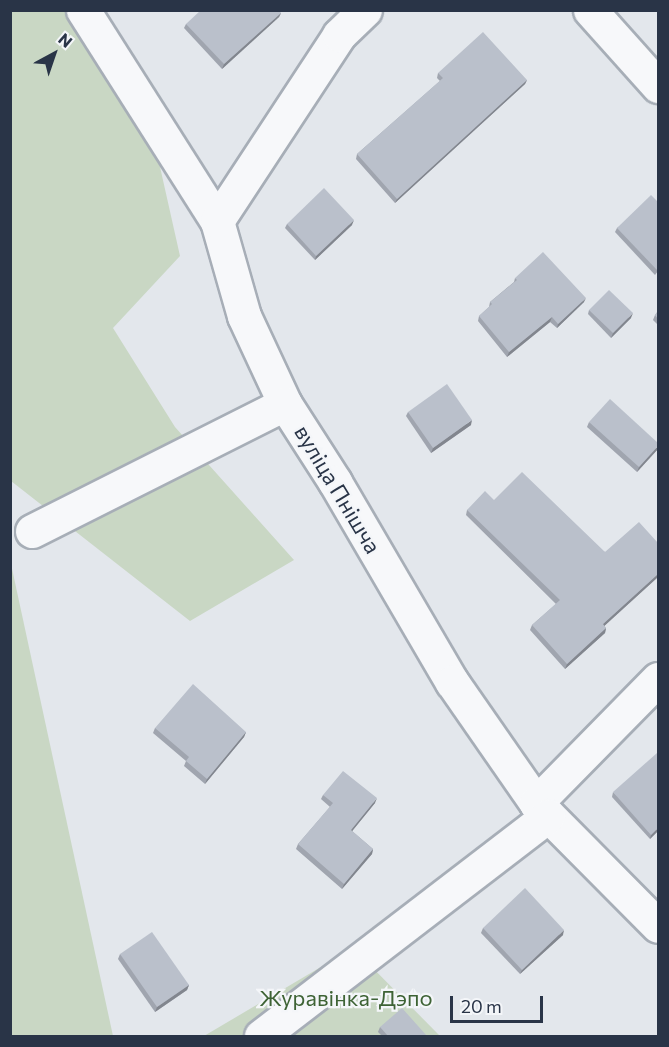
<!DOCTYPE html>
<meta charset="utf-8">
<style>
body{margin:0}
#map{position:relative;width:669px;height:1047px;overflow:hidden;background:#e3e7ec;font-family:Commissioner,sans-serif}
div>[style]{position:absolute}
.green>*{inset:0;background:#c9d7c4}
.roads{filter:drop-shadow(2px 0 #a7aeb7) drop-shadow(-2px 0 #a7aeb7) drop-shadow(0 2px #a7aeb7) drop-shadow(0 -2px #a7aeb7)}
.minor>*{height:33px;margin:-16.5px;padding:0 16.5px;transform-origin:16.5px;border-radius:16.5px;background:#f7f8fa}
.wall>*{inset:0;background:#a0a5af}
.shaded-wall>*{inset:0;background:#82868e}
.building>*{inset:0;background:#bac0cb}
span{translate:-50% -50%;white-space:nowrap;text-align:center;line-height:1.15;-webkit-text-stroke:4.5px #f4f6f9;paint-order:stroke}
.street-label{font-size:22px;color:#293447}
.park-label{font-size:22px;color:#3e6335}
.frame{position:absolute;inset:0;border:12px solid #293447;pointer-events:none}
.north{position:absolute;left:24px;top:24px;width:60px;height:60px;-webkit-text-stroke:4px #f4f6f9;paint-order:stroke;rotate:40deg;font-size:16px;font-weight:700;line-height:24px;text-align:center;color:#293447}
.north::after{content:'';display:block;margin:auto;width:21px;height:27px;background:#293447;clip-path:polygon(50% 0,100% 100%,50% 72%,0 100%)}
.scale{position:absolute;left:450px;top:996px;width:93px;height:27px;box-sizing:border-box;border:3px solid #293447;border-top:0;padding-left:8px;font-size:18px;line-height:21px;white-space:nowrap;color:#293447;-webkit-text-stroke:4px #f4f6f9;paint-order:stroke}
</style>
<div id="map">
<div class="green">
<div style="clip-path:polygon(10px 11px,74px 11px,156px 149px,180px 256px,113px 328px,175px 427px,294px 560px,190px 621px,11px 481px)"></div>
<div style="clip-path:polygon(11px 564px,113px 1036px,11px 1036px)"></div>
<div style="clip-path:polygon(353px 948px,440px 1036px,204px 1036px)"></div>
</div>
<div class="roads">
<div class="minor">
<div style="left:83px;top:10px;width:250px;rotate:57.6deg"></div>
<div style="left:217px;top:221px;width:99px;rotate:74.1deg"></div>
<div style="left:244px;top:316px;width:97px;rotate:65deg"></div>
<div style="left:285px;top:404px;width:93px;rotate:57.3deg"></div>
<div style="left:335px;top:482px;width:232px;rotate:59.7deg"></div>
<div style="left:452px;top:682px;width:147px;rotate:55.2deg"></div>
<div style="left:536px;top:803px;width:173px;rotate:45.2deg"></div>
<div style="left:590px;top:10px;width:102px;rotate:48.2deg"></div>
<div style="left:217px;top:221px;width:222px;rotate:-56.7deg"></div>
<div style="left:339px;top:35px;width:36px;rotate:-44deg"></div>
<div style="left:32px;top:531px;width:283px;rotate:-26.7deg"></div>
<div style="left:536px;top:803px;width:174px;rotate:-45.5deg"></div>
<div style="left:261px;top:1036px;width:362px;rotate:-37.5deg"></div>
</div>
</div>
<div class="wall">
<div style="clip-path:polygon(281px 13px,279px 17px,222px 69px,184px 28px,186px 24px)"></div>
<div style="clip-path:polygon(438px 73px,527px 80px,525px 84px,395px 203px,356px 159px,357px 154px,440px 81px,437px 78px)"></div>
<div style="clip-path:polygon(658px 202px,658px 271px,655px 275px,615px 232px,617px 228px)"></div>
<div style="clip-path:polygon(287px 224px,352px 225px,315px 260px,285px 228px)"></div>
<div style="clip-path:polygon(515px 278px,584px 302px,557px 328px,550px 322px,507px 357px,478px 321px,479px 316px,489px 307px,490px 302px,514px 282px)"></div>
<div style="clip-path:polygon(589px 310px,631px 318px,611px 338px,588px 314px)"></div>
<div style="clip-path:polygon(658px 311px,658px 325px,653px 320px,655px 315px)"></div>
<div style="clip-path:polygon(408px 412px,471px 425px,431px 453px,406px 416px)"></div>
<div style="clip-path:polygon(589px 422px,658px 449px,637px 472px,587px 427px)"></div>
<div style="clip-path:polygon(494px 500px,605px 552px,658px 543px,658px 577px,604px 626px,606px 628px,605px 633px,565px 669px,530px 630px,532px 625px,556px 604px,466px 515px,467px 510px)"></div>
<div style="clip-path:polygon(155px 728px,246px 732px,244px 737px,205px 784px,184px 766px,186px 761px,153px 733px)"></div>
<div style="clip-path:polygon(613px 792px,658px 831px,650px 839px,612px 797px)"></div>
<div style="clip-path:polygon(323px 795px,375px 803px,352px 831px,373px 849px,372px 854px,342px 889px,296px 849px,298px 844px,330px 807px,321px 799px)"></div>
<div style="clip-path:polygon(483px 928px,563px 935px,520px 974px,481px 933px)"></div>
<div style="clip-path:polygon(120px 954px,189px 985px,187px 990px,155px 1012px,118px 959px)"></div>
<div style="clip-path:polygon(380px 1027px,427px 1036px,382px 1036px,378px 1032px)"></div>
</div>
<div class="shaded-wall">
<div style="clip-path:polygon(281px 13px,279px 17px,222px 69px,224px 64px)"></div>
<div style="clip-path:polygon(527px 80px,525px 84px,395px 203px,397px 199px)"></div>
<div style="clip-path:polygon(354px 220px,352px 225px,315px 260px,316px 256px)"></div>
<div style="clip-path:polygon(586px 298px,584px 302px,557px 328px,558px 324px)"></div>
<div style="clip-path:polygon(633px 313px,631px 318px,611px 338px,613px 333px)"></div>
<div style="clip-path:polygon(552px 317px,550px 322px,507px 357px,509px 352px)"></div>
<div style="clip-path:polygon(472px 420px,471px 425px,431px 453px,433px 448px)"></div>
<div style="clip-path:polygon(658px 446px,658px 449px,637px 472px,639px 467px)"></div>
<div style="clip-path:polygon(658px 574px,658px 577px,601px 629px,603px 624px)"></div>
<div style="clip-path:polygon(606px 628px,605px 633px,565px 669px,567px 664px)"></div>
<div style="clip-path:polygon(246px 732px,244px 737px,205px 784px,207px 779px)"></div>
<div style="clip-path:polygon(377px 798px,375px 803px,349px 835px,351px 830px)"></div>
<div style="clip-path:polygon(658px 828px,658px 831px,650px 839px,651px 835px)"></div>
<div style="clip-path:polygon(373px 849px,372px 854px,342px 889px,344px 884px)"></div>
<div style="clip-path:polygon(564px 930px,563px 935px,520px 974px,522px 970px)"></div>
<div style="clip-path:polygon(189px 985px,187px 990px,155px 1012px,157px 1007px)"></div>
</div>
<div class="building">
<div style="clip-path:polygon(201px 10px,279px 10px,281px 13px,224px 64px,186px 24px)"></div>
<div style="clip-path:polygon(483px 32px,527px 80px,397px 199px,357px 154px,443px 78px,438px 73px)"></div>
<div style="clip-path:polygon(324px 188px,354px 220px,316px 256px,287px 224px)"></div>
<div style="clip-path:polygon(651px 195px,658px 202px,658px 268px,657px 270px,617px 228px)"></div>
<div style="clip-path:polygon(543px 252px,586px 298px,558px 324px,552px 317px,509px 352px,479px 316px,492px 304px,490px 302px,517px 280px,515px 278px)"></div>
<div style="clip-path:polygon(609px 290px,633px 313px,613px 333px,589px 310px)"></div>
<div style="clip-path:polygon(658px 311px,658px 319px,655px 315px)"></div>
<div style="clip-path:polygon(447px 384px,472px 420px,433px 448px,408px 412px)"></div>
<div style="clip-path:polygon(610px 399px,658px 443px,658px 446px,639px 467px,589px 422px)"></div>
<div style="clip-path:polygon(522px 472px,605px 552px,639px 522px,658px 543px,658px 574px,603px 624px,606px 628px,567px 664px,532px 625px,560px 600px,467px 510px,485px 491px,494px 500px)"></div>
<div style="clip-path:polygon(193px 684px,246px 732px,207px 779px,186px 761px,189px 757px,155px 728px)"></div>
<div style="clip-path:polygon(657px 753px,658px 755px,658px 828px,651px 835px,613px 792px)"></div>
<div style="clip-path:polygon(343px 771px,377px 798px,351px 830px,373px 849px,344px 884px,298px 844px,333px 803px,323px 795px)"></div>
<div style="clip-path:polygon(525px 888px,564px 930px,522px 970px,483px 928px)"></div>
<div style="clip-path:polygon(152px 932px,189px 985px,157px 1007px,120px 954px)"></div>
<div style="clip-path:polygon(402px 1008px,427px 1036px,388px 1036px,380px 1027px)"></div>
</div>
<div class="street-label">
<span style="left:338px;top:489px;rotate:59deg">вуліца Пнішча</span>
</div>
<div class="park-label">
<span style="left:346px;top:998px">Журавінка-Дэпо</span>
</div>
<div class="frame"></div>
<div class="north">N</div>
<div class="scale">20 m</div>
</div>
